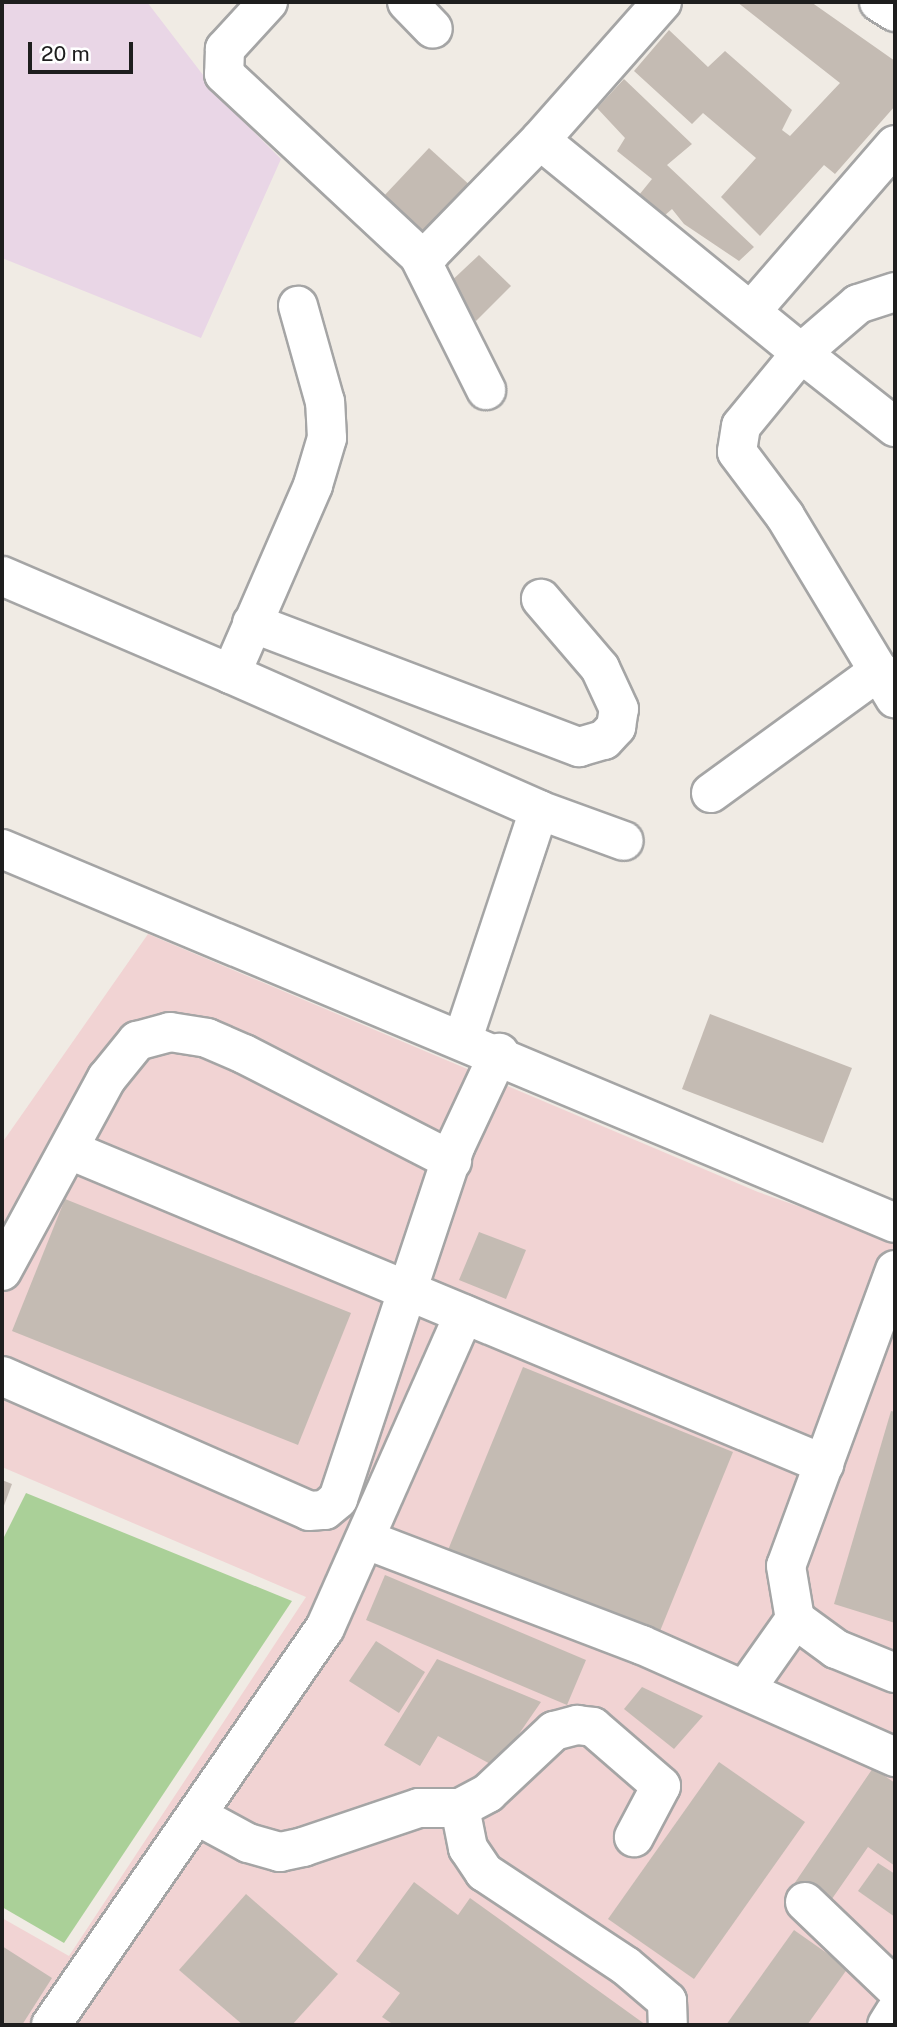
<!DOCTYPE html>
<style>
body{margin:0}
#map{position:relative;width:897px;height:2027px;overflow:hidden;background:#f0ebe4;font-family:"Public Sans",sans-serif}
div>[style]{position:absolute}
.commercial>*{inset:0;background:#f1d3d3}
.industrial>*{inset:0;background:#e9d6e6}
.forest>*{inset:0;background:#aad098}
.building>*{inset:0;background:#c4bbb3}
.roads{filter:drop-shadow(2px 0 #a5a5a5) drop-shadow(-2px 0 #a5a5a5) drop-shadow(0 2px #a5a5a5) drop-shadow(0 -2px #a5a5a5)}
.minor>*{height:38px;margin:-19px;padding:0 19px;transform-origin:19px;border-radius:19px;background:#fff}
span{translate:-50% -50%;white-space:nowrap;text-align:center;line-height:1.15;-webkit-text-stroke:6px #fff;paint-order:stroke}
.frame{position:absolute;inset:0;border:4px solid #1e1e1e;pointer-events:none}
.scale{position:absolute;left:28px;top:42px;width:105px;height:32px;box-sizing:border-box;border:4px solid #1e1e1e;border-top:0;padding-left:9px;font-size:21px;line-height:24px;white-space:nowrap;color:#1e1e1e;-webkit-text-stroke:5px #fff;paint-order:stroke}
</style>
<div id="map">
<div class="commercial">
<div style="clip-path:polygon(148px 934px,758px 1192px,895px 1240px,895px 2025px,2px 2025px,2px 1918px,69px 1956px,306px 1597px,2px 1467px,2px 1143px)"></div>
</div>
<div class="industrial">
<div style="clip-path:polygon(2px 2px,147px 2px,223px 101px,281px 159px,201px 338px,2px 258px)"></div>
</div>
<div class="forest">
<div style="clip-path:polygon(26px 1493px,292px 1601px,64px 1943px,2px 1907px,2px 1541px)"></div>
</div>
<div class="building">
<div style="clip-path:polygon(737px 2px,811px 2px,895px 61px,895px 106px,835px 174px,824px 165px,760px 236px,721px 197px,756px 158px,703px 113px,692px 124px,634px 71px,669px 30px,708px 67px,725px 51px,792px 110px,782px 130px,790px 136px,840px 83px)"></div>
<div style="clip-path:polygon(624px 79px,692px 144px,667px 165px,754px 247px,739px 261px,684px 224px,672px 209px,664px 216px,639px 195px,652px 179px,617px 151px,625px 138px,597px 108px)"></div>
<div style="clip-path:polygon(429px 148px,473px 188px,424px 234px,382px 198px)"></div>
<div style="clip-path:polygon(479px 255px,511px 286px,476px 321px,447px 285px)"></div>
<div style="clip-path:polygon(710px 1014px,852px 1068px,823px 1143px,682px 1089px)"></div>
<div style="clip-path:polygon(65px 1199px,351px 1313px,298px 1445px,12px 1331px)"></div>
<div style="clip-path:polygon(479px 1232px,526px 1250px,506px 1299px,459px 1280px)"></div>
<div style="clip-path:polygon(523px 1367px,733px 1452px,658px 1636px,448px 1550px)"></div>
<div style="clip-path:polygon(891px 1411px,895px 1412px,895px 1623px,834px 1604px)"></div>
<div style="clip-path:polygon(2px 1480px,12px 1484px,2px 1511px)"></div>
<div style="clip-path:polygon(385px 1575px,586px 1660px,567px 1705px,366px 1620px)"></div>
<div style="clip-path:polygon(376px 1641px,425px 1672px,399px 1713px,349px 1681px)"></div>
<div style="clip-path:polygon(437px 1659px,541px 1702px,496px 1767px,438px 1736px,420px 1766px,384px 1745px)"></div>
<div style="clip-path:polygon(642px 1687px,703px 1716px,674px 1749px,624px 1709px)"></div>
<div style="clip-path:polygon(719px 1762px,805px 1822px,694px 1979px,608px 1919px)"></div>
<div style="clip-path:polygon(873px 1768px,895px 1783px,895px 1866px,868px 1847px,827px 1906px,794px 1884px)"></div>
<div style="clip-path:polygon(878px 1863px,895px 1874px,895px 1917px,858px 1891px)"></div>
<div style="clip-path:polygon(414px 1882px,458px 1915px,470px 1898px,646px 2025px,394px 2025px,382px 2017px,400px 1993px,356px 1961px)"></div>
<div style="clip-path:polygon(246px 1894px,338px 1974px,292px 2025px,243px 2025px,179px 1970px)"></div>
<div style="clip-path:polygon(794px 1930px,848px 1968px,807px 2025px,726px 2025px)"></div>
<div style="clip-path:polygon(2px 1946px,52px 1978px,22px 2025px,2px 2025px)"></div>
</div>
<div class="roads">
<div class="minor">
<div style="left:268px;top:2px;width:64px;rotate:132.5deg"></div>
<div style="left:225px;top:49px;width:25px;rotate:92deg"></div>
<div style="left:224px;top:74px;width:267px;rotate:43deg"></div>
<div style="left:419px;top:256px;width:13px;rotate:-18deg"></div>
<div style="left:431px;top:252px;width:156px;rotate:-45.8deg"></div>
<div style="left:407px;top:2px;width:37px;rotate:46deg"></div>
<div style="left:662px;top:2px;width:184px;rotate:131.5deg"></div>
<div style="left:540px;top:140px;width:337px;rotate:39.2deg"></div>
<div style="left:801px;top:353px;width:94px;rotate:129.4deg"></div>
<div style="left:741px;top:426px;width:26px;rotate:99deg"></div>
<div style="left:737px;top:452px;width:80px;rotate:53.1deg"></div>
<div style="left:785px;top:516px;width:213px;rotate:58.9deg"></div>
<div style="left:879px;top:2px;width:19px;rotate:32deg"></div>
<div style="left:419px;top:256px;width:150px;rotate:63.4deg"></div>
<div style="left:895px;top:292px;width:39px;rotate:162deg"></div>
<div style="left:858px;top:304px;width:75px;rotate:139.3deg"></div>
<div style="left:801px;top:353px;width:120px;rotate:38.2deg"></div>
<div style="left:753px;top:309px;width:217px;rotate:-49.1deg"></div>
<div style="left:2px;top:576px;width:249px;rotate:23.2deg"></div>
<div style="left:231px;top:674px;width:206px;rotate:-66.5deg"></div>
<div style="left:313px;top:485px;width:49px;rotate:-73.4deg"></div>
<div style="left:327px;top:438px;width:36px;rotate:-93deg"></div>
<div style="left:325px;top:402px;width:100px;rotate:-105.7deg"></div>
<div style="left:252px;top:623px;width:350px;rotate:20.8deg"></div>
<div style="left:579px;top:747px;width:26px;rotate:-16deg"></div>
<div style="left:604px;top:740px;width:18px;rotate:-47deg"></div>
<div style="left:616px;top:727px;width:18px;rotate:-81deg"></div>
<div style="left:619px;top:709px;width:45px;rotate:-114.9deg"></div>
<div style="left:600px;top:668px;width:91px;rotate:-130.5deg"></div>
<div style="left:231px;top:674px;width:337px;rotate:23.8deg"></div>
<div style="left:539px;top:810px;width:240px;rotate:108.4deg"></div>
<div style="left:711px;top:793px;width:208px;rotate:-36deg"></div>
<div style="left:539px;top:810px;width:90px;rotate:20deg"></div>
<div style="left:2px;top:849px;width:968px;rotate:22.72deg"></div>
<div style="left:72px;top:1151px;width:815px;rotate:22.6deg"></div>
<div style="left:895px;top:1270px;width:315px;rotate:110.2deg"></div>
<div style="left:786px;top:1566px;width:54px;rotate:80.4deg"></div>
<div style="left:795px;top:1619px;width:51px;rotate:36.2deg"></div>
<div style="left:836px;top:1649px;width:64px;rotate:22.1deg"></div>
<div style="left:2px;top:1271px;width:220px;rotate:-61.5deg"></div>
<div style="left:107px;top:1078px;width:48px;rotate:-51deg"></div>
<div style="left:137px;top:1041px;width:34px;rotate:-15deg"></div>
<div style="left:170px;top:1032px;width:37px;rotate:9deg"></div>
<div style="left:207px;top:1038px;width:40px;rotate:23.4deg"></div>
<div style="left:244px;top:1054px;width:234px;rotate:27.2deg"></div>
<div style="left:2px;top:1376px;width:335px;rotate:23.7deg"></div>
<div style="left:309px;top:1511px;width:16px;rotate:-4deg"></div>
<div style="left:325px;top:1510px;width:17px;rotate:-40deg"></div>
<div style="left:338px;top:1499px;width:373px;rotate:-71.6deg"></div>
<div style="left:456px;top:1145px;width:102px;rotate:-64.9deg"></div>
<div style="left:367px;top:1540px;width:294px;rotate:20.9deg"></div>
<div style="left:642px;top:1645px;width:277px;rotate:23.9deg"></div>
<div style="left:745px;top:1690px;width:87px;rotate:-54.8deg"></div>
<div style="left:460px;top:1808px;width:41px;rotate:78.7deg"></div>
<div style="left:468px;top:1848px;width:29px;rotate:56deg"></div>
<div style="left:484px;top:1872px;width:170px;rotate:33.5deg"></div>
<div style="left:626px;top:1966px;width:54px;rotate:40.5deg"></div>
<div style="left:667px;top:2001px;width:24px;rotate:88deg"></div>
<div style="left:198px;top:1816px;width:57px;rotate:28.4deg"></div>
<div style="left:248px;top:1843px;width:33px;rotate:16deg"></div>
<div style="left:280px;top:1852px;width:24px;rotate:-12deg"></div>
<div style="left:303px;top:1847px;width:122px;rotate:-18.6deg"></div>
<div style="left:419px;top:1808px;width:41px"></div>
<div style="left:460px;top:1808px;width:32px;rotate:-28deg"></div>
<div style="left:488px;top:1793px;width:91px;rotate:-43.2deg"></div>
<div style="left:554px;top:1731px;width:24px;rotate:-15deg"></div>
<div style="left:577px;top:1725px;width:16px;rotate:7deg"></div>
<div style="left:593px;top:1727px;width:90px;rotate:40.9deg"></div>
<div style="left:661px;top:1786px;width:58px;rotate:117.9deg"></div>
<div style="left:805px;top:1902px;width:124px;rotate:43.7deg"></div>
<div style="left:51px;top:2025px;width:482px;rotate:-55.4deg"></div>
<div style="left:325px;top:1628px;width:343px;rotate:-66.1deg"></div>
<div style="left:887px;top:2025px;width:15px;rotate:-58deg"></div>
</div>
</div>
<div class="frame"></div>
<div class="scale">20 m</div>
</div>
